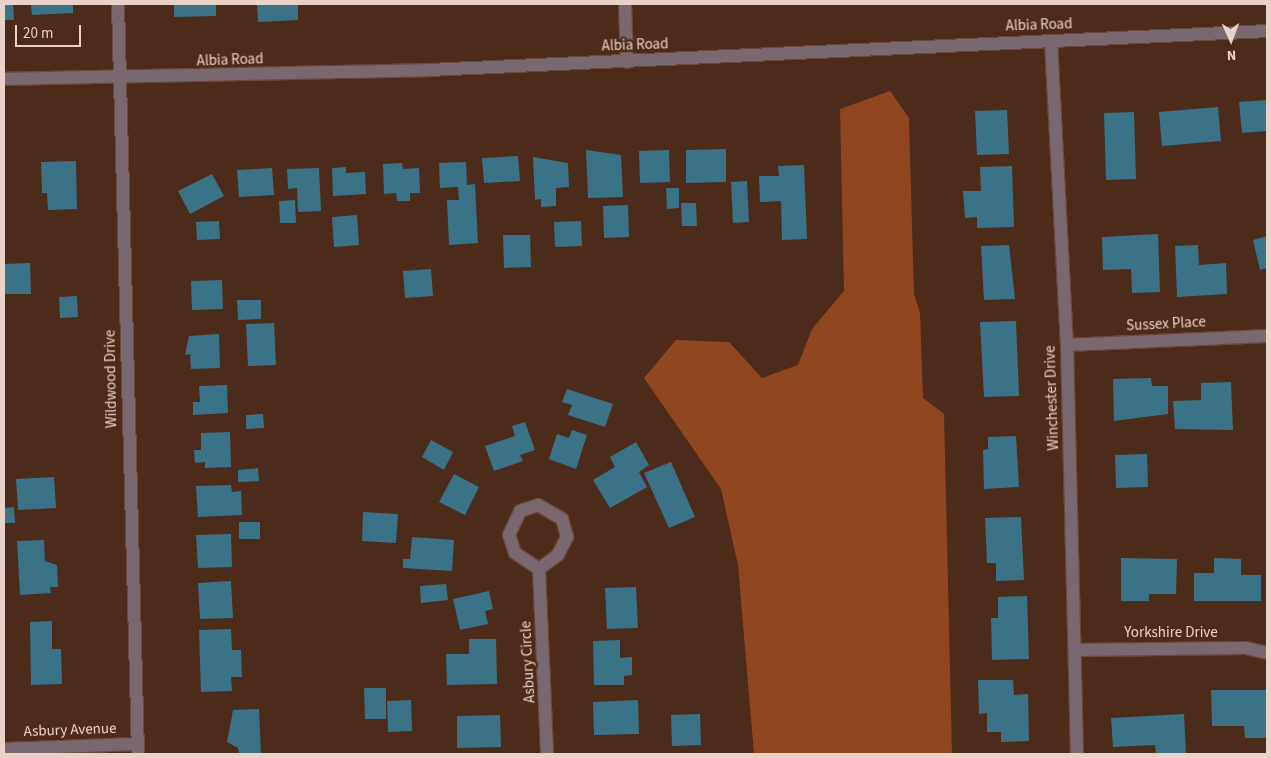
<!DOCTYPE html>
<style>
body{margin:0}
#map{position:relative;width:1271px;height:758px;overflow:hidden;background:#4d2b1a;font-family:"Source Sans 3",sans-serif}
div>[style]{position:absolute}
.green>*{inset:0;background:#90461f}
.building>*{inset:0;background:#3a7288}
.roads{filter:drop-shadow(1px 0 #694939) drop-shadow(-1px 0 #694939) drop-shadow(0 1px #694939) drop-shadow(0 -1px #694939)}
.minor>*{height:12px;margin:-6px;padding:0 6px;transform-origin:6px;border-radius:6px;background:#7a6871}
span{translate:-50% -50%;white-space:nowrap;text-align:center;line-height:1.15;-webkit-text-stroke:5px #4d2b1a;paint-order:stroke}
.street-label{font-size:15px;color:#e9d2c7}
.frame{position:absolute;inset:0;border:5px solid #e9d2c7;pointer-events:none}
.north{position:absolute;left:1206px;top:15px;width:50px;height:50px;-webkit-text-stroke:4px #4d2b1a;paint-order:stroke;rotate:178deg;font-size:14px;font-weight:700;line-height:20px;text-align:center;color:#e9d2c7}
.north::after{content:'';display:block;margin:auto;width:18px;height:22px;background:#e9d2c7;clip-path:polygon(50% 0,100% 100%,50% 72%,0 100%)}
.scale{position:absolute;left:15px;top:25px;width:66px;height:22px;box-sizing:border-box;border:2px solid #e9d2c7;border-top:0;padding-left:6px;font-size:15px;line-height:18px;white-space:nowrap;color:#e9d2c7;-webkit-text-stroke:4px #4d2b1a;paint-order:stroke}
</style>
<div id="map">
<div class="green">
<div style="clip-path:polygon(890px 91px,909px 118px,914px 294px,920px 313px,923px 398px,944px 414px,952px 754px,754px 754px,738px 565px,721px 489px,644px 378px,676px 340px,729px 342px,762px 378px,798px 365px,812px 329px,844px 291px,840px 109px)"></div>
</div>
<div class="building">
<div style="clip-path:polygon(4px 4px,13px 4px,14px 20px,4px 20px)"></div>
<div style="clip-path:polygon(31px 4px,73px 4px,73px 13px,32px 15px)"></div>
<div style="clip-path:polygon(174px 4px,216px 4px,216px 16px,174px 17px)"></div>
<div style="clip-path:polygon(257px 4px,298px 4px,298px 20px,258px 22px)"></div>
<div style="clip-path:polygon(1267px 100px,1267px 131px,1242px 133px,1239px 102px)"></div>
<div style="clip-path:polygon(1218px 107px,1221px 141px,1162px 146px,1159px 112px)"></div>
<div style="clip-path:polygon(1007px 110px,1009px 154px,977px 155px,975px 111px)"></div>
<div style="clip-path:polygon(1134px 112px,1136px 179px,1106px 180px,1104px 113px)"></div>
<div style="clip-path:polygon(726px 149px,726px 182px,686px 183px,686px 150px)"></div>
<div style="clip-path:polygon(586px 150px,621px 155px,623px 197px,588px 198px)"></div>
<div style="clip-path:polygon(669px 150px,670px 182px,640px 183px,639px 151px)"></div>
<div style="clip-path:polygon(518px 156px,520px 181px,484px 183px,482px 158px)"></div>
<div style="clip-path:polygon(533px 157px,568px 163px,569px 187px,556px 188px,556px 206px,541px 207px,541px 199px,535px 200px)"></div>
<div style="clip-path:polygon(76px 161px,77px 209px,48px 210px,47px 193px,42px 193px,41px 162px)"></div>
<div style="clip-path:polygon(466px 162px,467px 185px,475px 184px,478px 243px,449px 245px,447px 200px,459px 200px,458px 187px,440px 188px,439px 163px)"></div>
<div style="clip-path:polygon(402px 163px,403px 169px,419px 168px,420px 193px,410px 193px,410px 201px,397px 201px,396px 193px,384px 194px,383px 164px)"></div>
<div style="clip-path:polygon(804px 165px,807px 239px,782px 240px,781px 201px,760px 202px,759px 176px,779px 176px,778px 166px)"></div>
<div style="clip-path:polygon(1012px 166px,1014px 227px,977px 228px,977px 217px,965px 218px,963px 191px,981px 191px,980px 167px)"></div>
<div style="clip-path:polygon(346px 167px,346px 173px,365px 172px,366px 194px,333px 196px,332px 168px)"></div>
<div style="clip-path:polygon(272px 168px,274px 195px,239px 197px,237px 170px)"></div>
<div style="clip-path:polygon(319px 168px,321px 211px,298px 212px,297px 188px,288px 189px,287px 169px)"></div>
<div style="clip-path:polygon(212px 174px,224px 196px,190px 214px,178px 191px)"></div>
<div style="clip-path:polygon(747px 181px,749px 222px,733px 223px,731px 182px)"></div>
<div style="clip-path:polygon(666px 188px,679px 188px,679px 208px,667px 209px)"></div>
<div style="clip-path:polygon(295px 200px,296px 223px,280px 223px,279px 201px)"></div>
<div style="clip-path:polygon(681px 203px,696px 203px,697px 226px,682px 226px)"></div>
<div style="clip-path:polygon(628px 205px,629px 237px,604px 238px,603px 206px)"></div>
<div style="clip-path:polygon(357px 215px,359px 245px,334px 247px,332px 217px)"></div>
<div style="clip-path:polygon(219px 221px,220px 239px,197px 240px,196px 222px)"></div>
<div style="clip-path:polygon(581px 221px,582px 246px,555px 247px,554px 222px)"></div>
<div style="clip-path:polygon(1158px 234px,1160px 292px,1132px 293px,1131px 269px,1103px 270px,1102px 237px)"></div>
<div style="clip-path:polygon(503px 235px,530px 235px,531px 267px,504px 268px)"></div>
<div style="clip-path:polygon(1267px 236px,1267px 268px,1260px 270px,1253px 240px)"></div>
<div style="clip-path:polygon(1009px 245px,1015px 299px,984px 300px,981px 246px)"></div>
<div style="clip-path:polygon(1198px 245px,1199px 265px,1226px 263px,1227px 294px,1177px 297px,1175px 246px)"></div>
<div style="clip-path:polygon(30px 263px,31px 294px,4px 294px,4px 264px)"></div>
<div style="clip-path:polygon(431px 269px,433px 296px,405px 298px,403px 271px)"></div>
<div style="clip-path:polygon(222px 280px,223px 309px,192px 310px,191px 281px)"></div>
<div style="clip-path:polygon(77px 296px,78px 317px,60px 318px,59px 297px)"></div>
<div style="clip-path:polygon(237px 300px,261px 300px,261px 319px,238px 320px)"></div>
<div style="clip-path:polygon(1016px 321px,1019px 396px,984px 397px,980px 322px)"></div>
<div style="clip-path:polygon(274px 323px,276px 365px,248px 366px,246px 324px)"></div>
<div style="clip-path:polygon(219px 334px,220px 368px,191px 369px,190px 354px,185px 355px,189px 336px)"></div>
<div style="clip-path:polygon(1151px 378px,1152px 386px,1168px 386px,1168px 414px,1114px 421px,1113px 379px)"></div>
<div style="clip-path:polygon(1231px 382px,1233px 430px,1175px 429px,1173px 401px,1201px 400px,1201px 383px)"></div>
<div style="clip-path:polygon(227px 385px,228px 413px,193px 415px,193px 402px,200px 402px,199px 386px)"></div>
<div style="clip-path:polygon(567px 389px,613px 404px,605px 427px,568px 415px,572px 405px,562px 402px)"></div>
<div style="clip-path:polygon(263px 414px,264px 428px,246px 429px,246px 415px)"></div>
<div style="clip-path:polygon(525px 422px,535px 450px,520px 455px,523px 461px,494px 471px,485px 446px,515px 436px,512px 426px)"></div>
<div style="clip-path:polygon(572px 430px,587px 435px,576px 469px,549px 459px,557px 434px,569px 438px)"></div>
<div style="clip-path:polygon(230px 432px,231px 467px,205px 468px,205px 462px,195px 463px,194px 450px,201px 450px,201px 433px)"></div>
<div style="clip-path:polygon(1016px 436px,1019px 487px,984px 489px,983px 450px,988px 449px,988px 437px)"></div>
<div style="clip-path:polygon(431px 440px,453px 452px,444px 470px,422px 457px)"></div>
<div style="clip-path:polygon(636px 442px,649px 465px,639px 472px,647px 487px,610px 508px,593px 480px,615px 467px,610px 457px)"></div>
<div style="clip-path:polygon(1147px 454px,1148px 487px,1116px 488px,1115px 455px)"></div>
<div style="clip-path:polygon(671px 462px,695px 517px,669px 528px,644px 473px)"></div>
<div style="clip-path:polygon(258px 468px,259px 481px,238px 482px,238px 470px)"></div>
<div style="clip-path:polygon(454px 474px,479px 487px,465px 515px,439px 502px)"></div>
<div style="clip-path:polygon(54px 477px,56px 508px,18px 510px,16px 479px)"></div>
<div style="clip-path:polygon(231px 485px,232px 492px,241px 491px,242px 515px,198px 517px,196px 486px)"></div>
<div style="clip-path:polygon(14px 507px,15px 523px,4px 523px,4px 508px)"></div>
<div style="clip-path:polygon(363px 512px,398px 514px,396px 543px,362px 541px)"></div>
<div style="clip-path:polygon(1021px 517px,1024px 580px,996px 581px,996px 563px,987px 563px,985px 518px)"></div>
<div style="clip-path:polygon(239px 522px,260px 522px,260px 539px,239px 539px)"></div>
<div style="clip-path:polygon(231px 534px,232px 567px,198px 568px,196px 535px)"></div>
<div style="clip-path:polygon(412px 537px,454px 540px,452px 571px,403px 568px,403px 559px,410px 559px)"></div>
<div style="clip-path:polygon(44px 540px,45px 561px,57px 565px,58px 587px,50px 587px,51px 593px,20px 595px,17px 541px)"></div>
<div style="clip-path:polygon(1121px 558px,1177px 559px,1176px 594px,1149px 594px,1149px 601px,1121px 601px)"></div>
<div style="clip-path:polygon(1214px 558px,1241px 559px,1241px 575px,1261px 575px,1261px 601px,1194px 601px,1194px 573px,1214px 573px)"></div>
<div style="clip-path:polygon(231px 581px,233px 618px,200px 619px,198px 583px)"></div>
<div style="clip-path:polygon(446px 584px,448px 600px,421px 603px,420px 586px)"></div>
<div style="clip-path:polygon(636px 587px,638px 628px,607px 629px,605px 588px)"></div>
<div style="clip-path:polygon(489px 591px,493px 609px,485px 611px,488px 624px,460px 630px,453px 599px)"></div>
<div style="clip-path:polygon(1027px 596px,1029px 659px,992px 660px,991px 618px,998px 618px,998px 597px)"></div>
<div style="clip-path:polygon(52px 621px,52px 649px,61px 649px,62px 684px,31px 685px,30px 622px)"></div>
<div style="clip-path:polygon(231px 629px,232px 650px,241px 650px,242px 677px,231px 677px,232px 691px,201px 692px,199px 630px)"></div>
<div style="clip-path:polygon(469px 639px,496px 639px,497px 684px,447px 685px,446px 654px,469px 654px)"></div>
<div style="clip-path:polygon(620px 640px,620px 658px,632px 657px,632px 675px,624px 676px,624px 685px,594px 685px,593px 641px)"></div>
<div style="clip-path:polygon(978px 680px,1013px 680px,1014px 695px,1028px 694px,1029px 741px,1001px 742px,1001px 732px,987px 732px,987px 713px,979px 714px)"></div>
<div style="clip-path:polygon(364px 688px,386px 688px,386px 719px,365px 719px)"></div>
<div style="clip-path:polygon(1211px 690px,1267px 690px,1267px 738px,1245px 738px,1244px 726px,1212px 726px)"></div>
<div style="clip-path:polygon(411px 700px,412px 731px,388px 732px,387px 701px)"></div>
<div style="clip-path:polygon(638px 700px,639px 734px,594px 735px,593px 702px)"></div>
<div style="clip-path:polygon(259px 709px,261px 753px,239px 753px,238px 748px,227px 742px,233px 710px)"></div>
<div style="clip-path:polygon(700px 714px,701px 745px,672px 746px,671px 715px)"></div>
<div style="clip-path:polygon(1184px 714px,1186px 754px,1156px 754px,1155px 745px,1113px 747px,1111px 718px)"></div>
<div style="clip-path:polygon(500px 715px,501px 747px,457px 748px,457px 716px)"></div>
</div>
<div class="roads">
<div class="minor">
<div style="left:118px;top:4px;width:750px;rotate:88.47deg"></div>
<div style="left:625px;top:4px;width:58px;rotate:88deg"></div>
<div style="left:1051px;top:41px;width:304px;rotate:87deg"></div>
<div style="left:1067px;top:345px;width:409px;rotate:88.6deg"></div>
<div style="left:4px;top:79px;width:425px;rotate:-1.2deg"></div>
<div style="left:429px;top:70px;width:839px;rotate:-2.66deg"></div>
<div style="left:1067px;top:345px;width:200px;rotate:-2.6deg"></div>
<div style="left:538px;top:505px;width:28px;rotate:30deg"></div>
<div style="left:562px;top:519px;width:19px;rotate:74deg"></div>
<div style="left:567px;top:537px;width:20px;rotate:117deg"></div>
<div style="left:558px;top:555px;width:24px;rotate:144deg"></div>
<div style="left:539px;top:569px;width:29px;rotate:-146deg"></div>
<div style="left:515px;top:553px;width:19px;rotate:-108deg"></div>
<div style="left:509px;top:535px;width:26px;rotate:-65deg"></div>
<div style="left:520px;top:511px;width:19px;rotate:-18deg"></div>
<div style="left:539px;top:569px;width:185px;rotate:87.5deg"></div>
<div style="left:1075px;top:650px;width:171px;rotate:-0.7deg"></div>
<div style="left:1246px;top:648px;width:22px;rotate:13deg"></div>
<div style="left:4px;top:749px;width:133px;rotate:-2.2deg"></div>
</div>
</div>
<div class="street-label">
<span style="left:1039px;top:25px;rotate:-2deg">Albia Road</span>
<span style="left:635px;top:45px;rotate:-2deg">Albia Road</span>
<span style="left:230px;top:60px;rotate:-2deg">Albia Road</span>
<span style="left:1166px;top:324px;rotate:-3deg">Sussex Place</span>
<span style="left:111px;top:379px;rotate:-91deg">Wildwood Drive</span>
<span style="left:1052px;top:398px;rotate:-92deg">Winchester Drive</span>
<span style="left:1171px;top:633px">Yorkshire Drive</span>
<span style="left:528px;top:662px;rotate:-93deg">Asbury Circle</span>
<span style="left:70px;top:730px;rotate:-2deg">Asbury Avenue</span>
</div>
<div class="frame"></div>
<div class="north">N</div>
<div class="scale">20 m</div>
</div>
